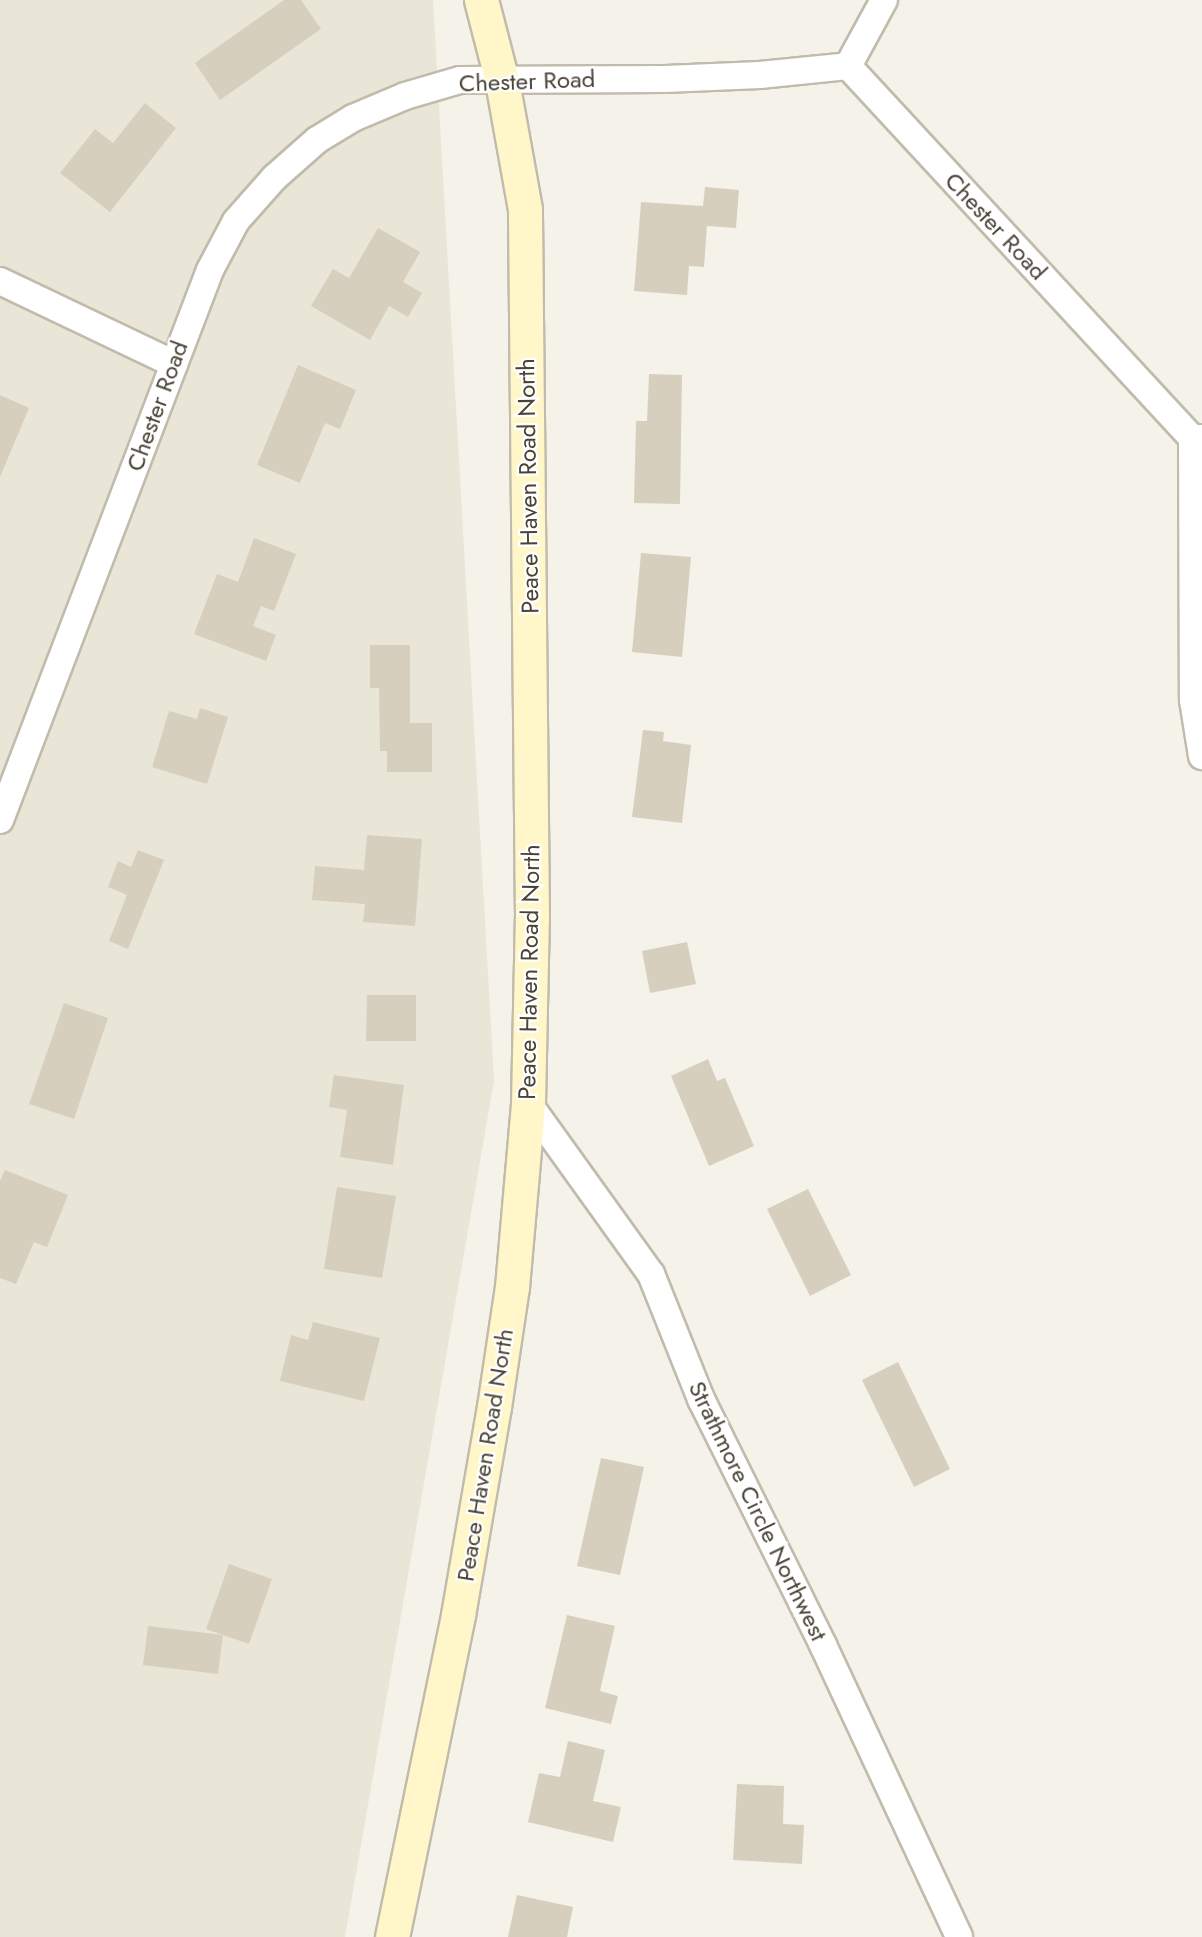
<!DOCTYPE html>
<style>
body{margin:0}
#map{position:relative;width:1202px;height:1937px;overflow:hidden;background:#f5f2e9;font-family:Jost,sans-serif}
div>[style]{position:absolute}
.residential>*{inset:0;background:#e9e5d7}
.building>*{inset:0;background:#d7cfbe}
.roads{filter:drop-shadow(2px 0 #c1bbac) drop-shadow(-2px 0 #c1bbac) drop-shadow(0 2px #c1bbac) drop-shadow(0 -2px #c1bbac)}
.minor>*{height:26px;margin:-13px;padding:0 13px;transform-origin:13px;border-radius:13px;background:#fff}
.secondary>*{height:33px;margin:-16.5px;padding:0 16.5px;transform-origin:16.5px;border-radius:16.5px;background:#fff6c9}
span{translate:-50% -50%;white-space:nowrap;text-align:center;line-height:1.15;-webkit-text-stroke:4.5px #fff;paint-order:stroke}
.street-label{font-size:24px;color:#494337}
</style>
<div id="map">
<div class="residential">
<div style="clip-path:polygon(0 0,433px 0,494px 1081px,345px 1937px,0 1937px)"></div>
</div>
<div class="building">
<div style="clip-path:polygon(284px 0,301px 0,321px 29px,220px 100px,195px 63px)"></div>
<div style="clip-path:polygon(145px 103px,176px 128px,110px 212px,60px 173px,95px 129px,113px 143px)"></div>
<div style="clip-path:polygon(705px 187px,739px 190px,736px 228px,707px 226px,704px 267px,689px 266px,687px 295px,634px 291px,641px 202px,703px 206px)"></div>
<div style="clip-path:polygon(378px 228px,420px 252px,403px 282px,422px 293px,408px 317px,389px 306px,370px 340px,311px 306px,333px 269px,349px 278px)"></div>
<div style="clip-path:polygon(298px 365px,356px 390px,340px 429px,325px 423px,300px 483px,257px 465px)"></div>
<div style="clip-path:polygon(649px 374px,682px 375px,680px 504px,634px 503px,636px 421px,647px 421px)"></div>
<div style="clip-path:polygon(0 395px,29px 408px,0 477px)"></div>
<div style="clip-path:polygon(254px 538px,296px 554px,274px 611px,261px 606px,253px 626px,276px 635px,266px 661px,194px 634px,217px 574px,238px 582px)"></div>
<div style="clip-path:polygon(641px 553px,691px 557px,682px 657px,632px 652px)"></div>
<div style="clip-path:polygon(370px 645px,410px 645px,410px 723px,432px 723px,432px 772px,387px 772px,387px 751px,380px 751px,379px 688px,370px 688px)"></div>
<div style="clip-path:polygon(200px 708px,228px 717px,207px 784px,152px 767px,169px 711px,197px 719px)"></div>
<div style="clip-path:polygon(643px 730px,664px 732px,663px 741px,691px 745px,682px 823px,632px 817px)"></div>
<div style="clip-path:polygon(367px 835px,422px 839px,415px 926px,363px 922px,365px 904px,312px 900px,315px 866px,364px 870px)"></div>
<div style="clip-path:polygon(138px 850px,164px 860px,128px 949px,109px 941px,127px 895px,108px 887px,118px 861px,131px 867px)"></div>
<div style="clip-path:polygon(687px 942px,696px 984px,650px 993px,642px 951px)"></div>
<div style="clip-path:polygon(367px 995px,416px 995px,416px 1041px,366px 1041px)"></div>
<div style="clip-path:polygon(64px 1003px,108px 1018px,74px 1119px,29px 1104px)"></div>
<div style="clip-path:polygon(708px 1059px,717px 1081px,725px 1078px,754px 1146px,709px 1166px,671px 1076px)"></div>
<div style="clip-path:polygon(334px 1075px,404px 1085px,393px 1165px,340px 1157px,347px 1110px,329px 1107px)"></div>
<div style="clip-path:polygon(5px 1170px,68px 1195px,47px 1247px,34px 1242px,16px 1284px,0 1278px,0 1181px)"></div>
<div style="clip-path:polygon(337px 1187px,396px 1196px,382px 1278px,324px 1269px)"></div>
<div style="clip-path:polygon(808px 1189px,851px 1275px,810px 1296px,767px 1209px)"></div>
<div style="clip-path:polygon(313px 1322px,380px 1338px,364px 1401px,280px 1381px,291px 1335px,308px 1340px)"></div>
<div style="clip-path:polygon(898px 1362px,950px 1469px,914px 1487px,862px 1380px)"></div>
<div style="clip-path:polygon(601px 1458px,644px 1467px,620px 1575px,577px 1566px)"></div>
<div style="clip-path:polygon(229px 1564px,272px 1579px,249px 1644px,206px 1629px)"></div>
<div style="clip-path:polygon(567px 1615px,615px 1626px,600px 1691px,618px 1696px,611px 1724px,545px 1708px)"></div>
<div style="clip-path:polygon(148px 1626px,223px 1635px,218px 1674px,143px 1665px)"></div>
<div style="clip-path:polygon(568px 1741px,605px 1750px,593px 1801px,621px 1807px,613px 1842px,528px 1822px,539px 1773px,560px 1777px)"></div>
<div style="clip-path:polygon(737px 1784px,784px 1786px,783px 1824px,804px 1825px,802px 1864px,733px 1860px)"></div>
<div style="clip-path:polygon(517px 1895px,573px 1907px,567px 1937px,508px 1937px)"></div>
</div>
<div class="roads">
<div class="minor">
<div style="left:848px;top:66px;width:507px;rotate:47.24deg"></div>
<div style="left:1192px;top:438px;width:10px"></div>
<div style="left:848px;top:66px;width:75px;rotate:-61.4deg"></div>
<div style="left:0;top:281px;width:193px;rotate:25.5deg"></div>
<div style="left:1192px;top:438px;width:262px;rotate:89.8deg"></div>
<div style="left:1193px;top:700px;width:57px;rotate:80.9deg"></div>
<div style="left:0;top:820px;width:589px;rotate:-69.1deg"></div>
<div style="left:210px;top:270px;width:55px;rotate:-62deg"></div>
<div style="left:236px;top:221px;width:57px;rotate:-48.5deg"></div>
<div style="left:274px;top:178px;width:57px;rotate:-41.5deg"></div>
<div style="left:317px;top:140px;width:42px;rotate:-31.4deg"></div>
<div style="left:353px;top:118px;width:56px;rotate:-22.9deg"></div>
<div style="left:405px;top:96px;width:57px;rotate:-16.2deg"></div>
<div style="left:460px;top:80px;width:205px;rotate:-0.3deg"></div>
<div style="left:665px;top:79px;width:95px;rotate:-2.4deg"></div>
<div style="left:760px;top:75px;width:88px;rotate:-5.8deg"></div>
<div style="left:528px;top:1103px;width:211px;rotate:54.3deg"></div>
<div style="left:651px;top:1274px;width:135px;rotate:68.2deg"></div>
<div style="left:701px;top:1399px;width:275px;rotate:63.6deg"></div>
<div style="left:823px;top:1645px;width:322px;rotate:65deg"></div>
</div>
<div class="secondary">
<div style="left:392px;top:1937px;width:329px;rotate:-78.4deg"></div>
<div style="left:458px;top:1615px;width:211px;rotate:-80.2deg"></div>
<div style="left:494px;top:1407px;width:121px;rotate:-81.5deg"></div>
<div style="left:512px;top:1287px;width:185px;rotate:-85deg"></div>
<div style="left:528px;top:1103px;width:185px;rotate:-88.8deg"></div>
<div style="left:532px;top:918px;width:709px;rotate:-90.57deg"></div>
<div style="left:525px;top:209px;width:130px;rotate:-100.2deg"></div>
<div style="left:502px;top:81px;width:84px;rotate:-104.5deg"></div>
</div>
</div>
<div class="street-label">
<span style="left:527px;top:81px;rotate:-2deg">Chester Road</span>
<span style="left:996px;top:226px;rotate:47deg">Chester Road</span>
<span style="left:157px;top:406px;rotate:-70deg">Chester Road</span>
<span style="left:528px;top:486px;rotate:-91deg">Peace Haven Road North</span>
<span style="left:529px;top:972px;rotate:-89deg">Peace Haven Road North</span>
<span style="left:485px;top:1455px;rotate:-81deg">Peace Haven Road North</span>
<span style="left:758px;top:1511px;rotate:64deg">Strathmore Circle Northwest</span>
</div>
</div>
